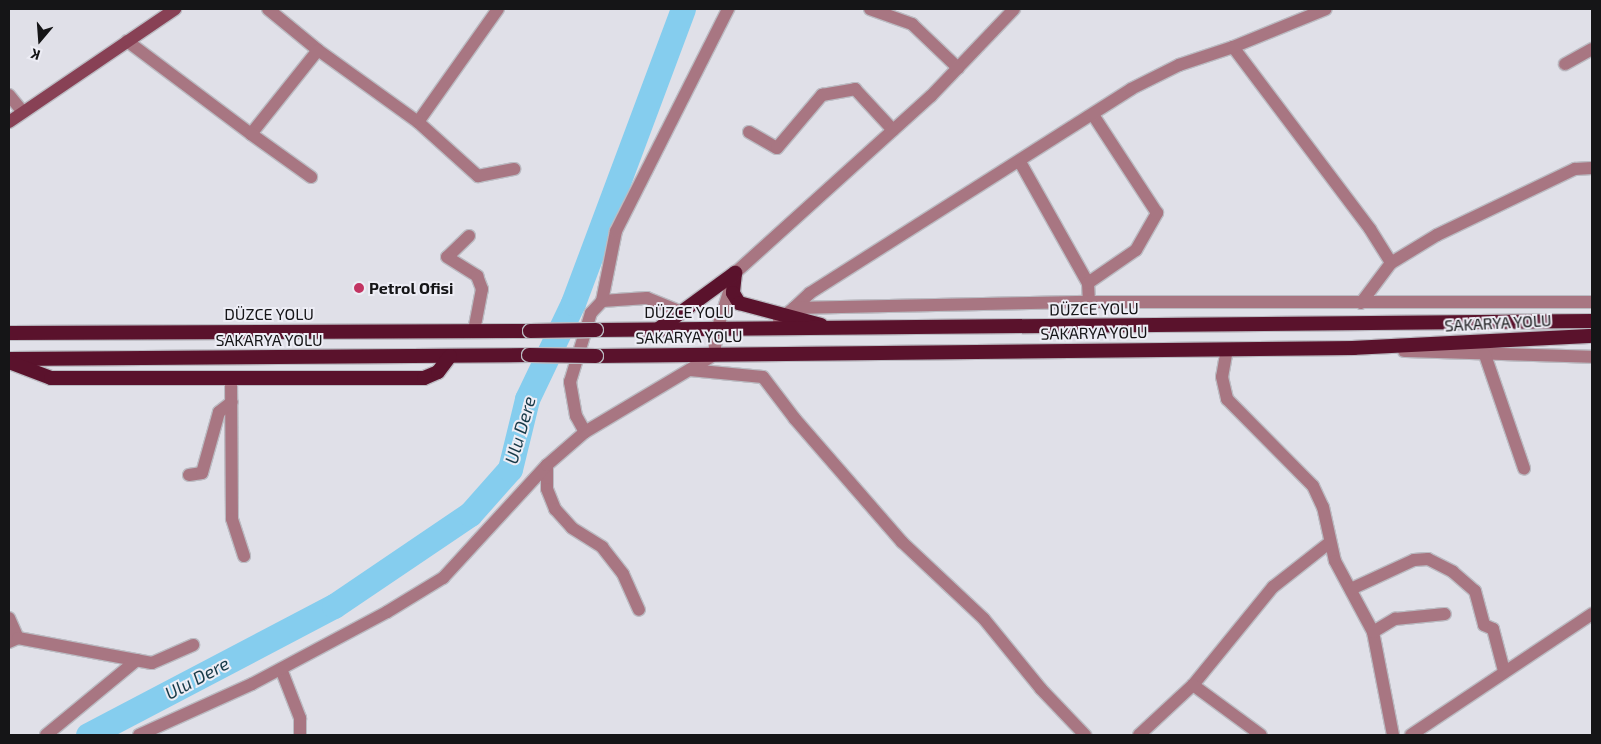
<!DOCTYPE html>
<meta charset="utf-8">
<style>
body{margin:0}
#map{position:relative;width:1601px;height:744px;overflow:hidden;background:#e0e0e8;font-family:"Exo 2",sans-serif}
div>[style]{position:absolute}
.river>*{height:25px;margin:-12.5px;padding:0 12.5px;transform-origin:12.5px;border-radius:12.5px;background:#85cdee}
.roads{filter:drop-shadow(1px 0 #bbbbc2) drop-shadow(-1px 0 #bbbbc2) drop-shadow(0 1px #bbbbc2) drop-shadow(0 -1px #bbbbc2)}
.minor>*{height:12px;margin:-6px;padding:0 6px;transform-origin:6px;border-radius:6px;background:#a87682}
.secondary>*{height:12px;margin:-6px;padding:0 6px;transform-origin:6px;border-radius:6px;background:#884155}
.trunk>*{height:14px;margin:-7px;padding:0 7px;transform-origin:7px;border-radius:7px;background:#5a122c}
.bridges{filter:drop-shadow(1px 0 #bbbbc2) drop-shadow(-1px 0 #bbbbc2) drop-shadow(0 1px #bbbbc2) drop-shadow(0 -1px #bbbbc2)}
.trunk-bridge>*{height:14px;margin:-7px;padding:0 7px;transform-origin:7px;border-radius:7px;background:#5a122c}
.dots>*{width:14px;height:14px;translate:-50% -50%;box-sizing:border-box;border:2px solid #ededf5;border-radius:50%}
span{translate:-50% -50%;white-space:nowrap;text-align:center;line-height:1.15;-webkit-text-stroke:4px #ededf5;paint-order:stroke}
.poi-label{font-size:16px;color:#151517;font-weight:700}
.left{translate:0 -50%;text-align:left}
.street-label{font-size:16px;color:#151517}
.water-label{font-size:18px;color:#173947;font-style:italic}
.frame{position:absolute;inset:0;border:10px solid #151517;pointer-events:none}
.north{position:absolute;left:15px;top:15px;width:50px;height:50px;-webkit-text-stroke:4px #ededf5;paint-order:stroke;rotate:198deg;font-size:14px;font-weight:700;line-height:20px;text-align:center;color:#151517}
.north::after{content:'';display:block;margin:auto;width:18px;height:22px;background:#151517;clip-path:polygon(50% 0,100% 100%,50% 72%,0 100%)}
</style>
<div id="map">
<div class="river">
<div style="left:88px;top:735px;width:278px;rotate:-27.7deg"></div>
<div style="left:334px;top:606px;width:164px;rotate:-34.1deg"></div>
<div style="left:470px;top:514px;width:60px;rotate:-48.4deg"></div>
<div style="left:510px;top:469px;width:72px;rotate:-76.3deg"></div>
<div style="left:527px;top:399px;width:106px;rotate:-64.4deg"></div>
<div style="left:573px;top:303px;width:314px;rotate:-69.5deg"></div>
</div>
<div class="roads">
<div class="minor">
<div style="left:268px;top:9px;width:65px;rotate:39.4deg"></div>
<div style="left:318px;top:50px;width:123px;rotate:35.8deg"></div>
<div style="left:418px;top:122px;width:138px;rotate:-54.7deg"></div>
<div style="left:870px;top:9px;width:45px;rotate:19.7deg"></div>
<div style="left:912px;top:24px;width:64px;rotate:43.7deg"></div>
<div style="left:127px;top:41px;width:155px;rotate:36.9deg"></div>
<div style="left:251px;top:134px;width:107px;rotate:-51.4deg"></div>
<div style="left:1233px;top:47px;width:228px;rotate:53deg"></div>
<div style="left:1370px;top:229px;width:40px;rotate:58deg"></div>
<div style="left:1565px;top:64px;width:31px;rotate:-29deg"></div>
<div style="left:9px;top:95px;width:22px;rotate:51deg"></div>
<div style="left:418px;top:122px;width:81px;rotate:42deg"></div>
<div style="left:478px;top:176px;width:37px;rotate:-11deg"></div>
<div style="left:749px;top:132px;width:32px;rotate:30deg"></div>
<div style="left:777px;top:148px;width:70px;rotate:-49.7deg"></div>
<div style="left:822px;top:95px;width:34px;rotate:-10deg"></div>
<div style="left:855px;top:89px;width:56px;rotate:47.2deg"></div>
<div style="left:251px;top:134px;width:74px;rotate:35.6deg"></div>
<div style="left:1020px;top:162px;width:139px;rotate:60.7deg"></div>
<div style="left:1088px;top:283px;width:19px;rotate:87deg"></div>
<div style="left:469px;top:236px;width:30px;rotate:136deg"></div>
<div style="left:447px;top:257px;width:36px;rotate:32deg"></div>
<div style="left:477px;top:276px;width:14px;rotate:69deg"></div>
<div style="left:482px;top:289px;width:43px;rotate:100.8deg"></div>
<div style="left:1088px;top:283px;width:58px;rotate:-34.5deg"></div>
<div style="left:1136px;top:250px;width:43px;rotate:-60.4deg"></div>
<div style="left:1157px;top:213px;width:117px;rotate:-123.1deg"></div>
<div style="left:602px;top:301px;width:45px;rotate:-3.8deg"></div>
<div style="left:647px;top:298px;width:38px;rotate:22deg"></div>
<div style="left:1361px;top:303px;width:50px;rotate:-53.1deg"></div>
<div style="left:1391px;top:263px;width:54px;rotate:-31.3deg"></div>
<div style="left:1437px;top:235px;width:153px;rotate:-25.6deg"></div>
<div style="left:1575px;top:169px;width:17px;rotate:-3deg"></div>
<div style="left:794px;top:308px;width:22px;rotate:-43deg"></div>
<div style="left:810px;top:293px;width:380px;rotate:-32.4deg"></div>
<div style="left:1131px;top:89px;width:54px;rotate:-26.6deg"></div>
<div style="left:1179px;top:65px;width:57px;rotate:-18.4deg"></div>
<div style="left:1233px;top:47px;width:100px;rotate:-22.2deg"></div>
<div style="left:779px;top:320px;width:19px;rotate:-39deg"></div>
<div style="left:794px;top:308px;width:295px;rotate:-1.2deg"></div>
<div style="left:1089px;top:302px;width:503px"></div>
<div style="left:1227px;top:349px;width:28px;rotate:100deg"></div>
<div style="left:1222px;top:377px;width:23px;rotate:77deg"></div>
<div style="left:1227px;top:399px;width:122px;rotate:45.3deg"></div>
<div style="left:1313px;top:486px;width:23px;rotate:65deg"></div>
<div style="left:1323px;top:507px;width:55px;rotate:77.5deg"></div>
<div style="left:1335px;top:561px;width:81px;rotate:61.8deg"></div>
<div style="left:1373px;top:632px;width:105px;rotate:79deg"></div>
<div style="left:1404px;top:351px;width:188px;rotate:1.8deg"></div>
<div style="left:1485px;top:355px;width:120px;rotate:71deg"></div>
<div style="left:690px;top:370px;width:73px;rotate:5.5deg"></div>
<div style="left:763px;top:377px;width:53px;rotate:52.7deg"></div>
<div style="left:795px;top:419px;width:163px;rotate:49deg"></div>
<div style="left:902px;top:542px;width:112px;rotate:43.2deg"></div>
<div style="left:984px;top:619px;width:90px;rotate:50.8deg"></div>
<div style="left:1041px;top:689px;width:64px;rotate:46.3deg"></div>
<div style="left:231px;top:378px;width:141px;rotate:89.6deg"></div>
<div style="left:232px;top:519px;width:39px;rotate:72deg"></div>
<div style="left:585px;top:432px;width:18px;rotate:-119deg"></div>
<div style="left:576px;top:416px;width:35px;rotate:-100deg"></div>
<div style="left:570px;top:382px;width:72px;rotate:-73.1deg"></div>
<div style="left:591px;top:313px;width:16px;rotate:-47deg"></div>
<div style="left:602px;top:301px;width:71px;rotate:-78.7deg"></div>
<div style="left:616px;top:231px;width:249px;rotate:-63.2deg"></div>
<div style="left:547px;top:465px;width:24px;rotate:90deg"></div>
<div style="left:547px;top:489px;width:22px;rotate:68deg"></div>
<div style="left:555px;top:509px;width:25px;rotate:48deg"></div>
<div style="left:572px;top:528px;width:36px;rotate:32deg"></div>
<div style="left:602px;top:547px;width:34px;rotate:52deg"></div>
<div style="left:623px;top:574px;width:39px;rotate:66deg"></div>
<div style="left:189px;top:475px;width:13px;rotate:-9deg"></div>
<div style="left:202px;top:473px;width:63px;rotate:-74.4deg"></div>
<div style="left:219px;top:412px;width:16px;rotate:-38deg"></div>
<div style="left:1351px;top:589px;width:69px;rotate:-24.7deg"></div>
<div style="left:1414px;top:560px;width:14px;rotate:-4deg"></div>
<div style="left:1428px;top:559px;width:28px;rotate:27deg"></div>
<div style="left:1453px;top:572px;width:29px;rotate:41deg"></div>
<div style="left:1475px;top:591px;width:35px;rotate:75deg"></div>
<div style="left:1484px;top:625px;width:10px;rotate:24deg"></div>
<div style="left:1493px;top:629px;width:43px;rotate:75.3deg"></div>
<div style="left:9px;top:618px;width:22px;rotate:66deg"></div>
<div style="left:18px;top:638px;width:10px;rotate:156deg"></div>
<div style="left:1373px;top:632px;width:26px;rotate:-31deg"></div>
<div style="left:1395px;top:619px;width:50px;rotate:-5.7deg"></div>
<div style="left:18px;top:638px;width:136px;rotate:10.6deg"></div>
<div style="left:152px;top:663px;width:45px;rotate:-23.7deg"></div>
<div style="left:281px;top:669px;width:53px;rotate:68.8deg"></div>
<div style="left:300px;top:718px;width:17px;rotate:90deg"></div>
<div style="left:1193px;top:685px;width:127px;rotate:-50.8deg"></div>
<div style="left:1273px;top:587px;width:71px;rotate:-38.2deg"></div>
<div style="left:46px;top:735px;width:118px;rotate:-39.5deg"></div>
<div style="left:139px;top:735px;width:124px;rotate:-24.3deg"></div>
<div style="left:252px;top:684px;width:153px;rotate:-28.1deg"></div>
<div style="left:387px;top:612px;width:66px;rotate:-31.3deg"></div>
<div style="left:443px;top:578px;width:154px;rotate:-47.4deg"></div>
<div style="left:547px;top:465px;width:50px;rotate:-41deg"></div>
<div style="left:585px;top:432px;width:150px;rotate:-30.8deg"></div>
<div style="left:714px;top:355px;width:25px;rotate:-83deg"></div>
<div style="left:717px;top:330px;width:60px;rotate:-72.5deg"></div>
<div style="left:735px;top:273px;width:264px;rotate:-42.1deg"></div>
<div style="left:931px;top:96px;width:120px;rotate:-46.3deg"></div>
<div style="left:1139px;top:735px;width:74px;rotate:-42.8deg"></div>
<div style="left:1193px;top:685px;width:84px;rotate:36.3deg"></div>
<div style="left:1411px;top:735px;width:218px;rotate:-33.8deg"></div>
</div>
<div class="secondary">
<div style="left:9px;top:122px;width:201px;rotate:-34.2deg"></div>
</div>
<div class="trunk">
<div style="left:735px;top:273px;width:20px;rotate:96deg"></div>
<div style="left:733px;top:293px;width:12px;rotate:59deg"></div>
<div style="left:739px;top:303px;width:85px;rotate:15deg"></div>
<div style="left:596px;top:330px;width:996px;rotate:-0.52deg"></div>
<div style="left:657px;top:330px;width:97px;rotate:-36.2deg"></div>
<div style="left:9px;top:333px;width:521px;rotate:-0.22deg"></div>
<div style="left:596px;top:356px;width:758px;rotate:-0.6deg"></div>
<div style="left:1354px;top:348px;width:238px;rotate:-2.9deg"></div>
<div style="left:9px;top:359px;width:520px;rotate:-0.44deg"></div>
<div style="left:9px;top:362px;width:45px;rotate:20.9deg"></div>
<div style="left:51px;top:378px;width:373px"></div>
<div style="left:424px;top:378px;width:15px;rotate:-23deg"></div>
<div style="left:438px;top:372px;width:20px;rotate:-53deg"></div>
</div>
</div>
<div class="bridges">
<div class="trunk-bridge">
<div style="left:530px;top:331px;width:66px;rotate:-0.9deg"></div>
<div style="left:529px;top:355px;width:67px;rotate:0.9deg"></div>
</div>
</div>
<div class="dots">
<div style="left:359px;top:288px;background:#c23462"></div>
</div>
<div class="poi-label">
<span class="left" style="left:369px;top:288px">Petrol Ofisi</span>
</div>
<div class="street-label">
<span style="left:1094px;top:309px;rotate:-1deg">DÜZCE YOLU</span>
<span style="left:689px;top:312px">DÜZCE YOLU</span>
<span style="left:269px;top:314px">DÜZCE YOLU</span>
<span style="left:1498px;top:323px;rotate:-3deg">SAKARYA YOLU</span>
<span style="left:1094px;top:333px;rotate:-1deg">SAKARYA YOLU</span>
<span style="left:689px;top:337px;rotate:-1deg">SAKARYA YOLU</span>
<span style="left:269px;top:340px">SAKARYA YOLU</span>
</div>
<div class="water-label">
<span style="left:520px;top:430px;rotate:-74deg">Ulu Dere</span>
<span style="left:197px;top:678px;rotate:-28deg">Ulu Dere</span>
</div>
<div class="frame"></div>
<div class="north">K</div>
</div>
